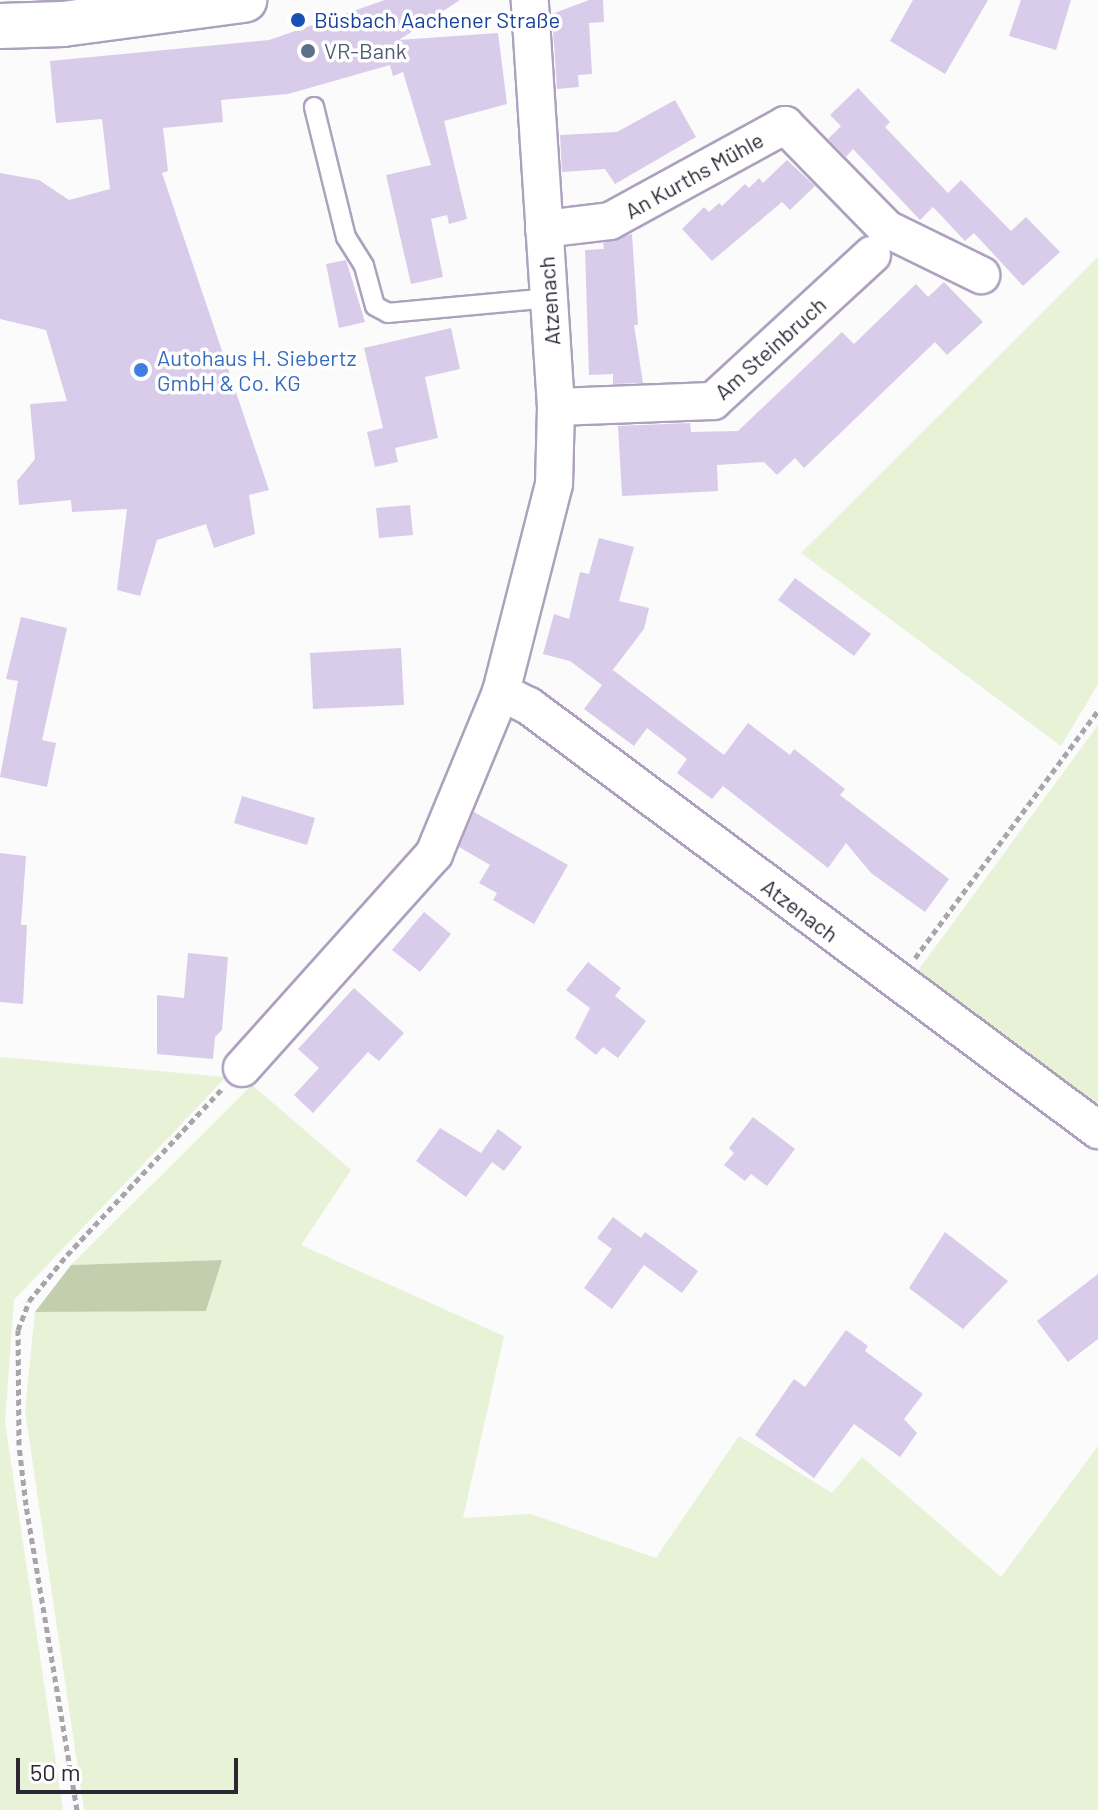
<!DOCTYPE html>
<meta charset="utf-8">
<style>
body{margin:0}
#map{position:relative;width:1098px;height:1810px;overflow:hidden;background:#fbfbfb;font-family:Barlow,sans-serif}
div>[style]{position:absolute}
.green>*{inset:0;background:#e8f2d7}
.forest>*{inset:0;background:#c3ceae}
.building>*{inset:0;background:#d9cbea}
.path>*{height:5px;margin-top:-2.5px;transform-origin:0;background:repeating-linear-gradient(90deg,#a8a6aa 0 6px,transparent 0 10px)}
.roads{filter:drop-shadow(2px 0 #aea1be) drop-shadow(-2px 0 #aea1be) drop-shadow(0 2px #aea1be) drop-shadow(0 -2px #aea1be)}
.lane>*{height:18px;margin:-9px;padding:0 9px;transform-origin:9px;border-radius:9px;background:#fff}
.street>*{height:36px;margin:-18px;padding:0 18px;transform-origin:18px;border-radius:18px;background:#fff}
.secondary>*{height:44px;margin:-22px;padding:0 22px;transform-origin:22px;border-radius:22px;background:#fff}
.dots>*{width:22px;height:22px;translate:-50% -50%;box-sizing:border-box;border:4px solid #fff;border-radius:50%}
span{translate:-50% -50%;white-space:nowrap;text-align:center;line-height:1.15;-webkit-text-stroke:7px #fff;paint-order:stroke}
.transit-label{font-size:22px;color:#164399}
.left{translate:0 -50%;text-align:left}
.service-label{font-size:22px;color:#4e5e75}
.street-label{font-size:22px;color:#2c2732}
.shop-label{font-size:22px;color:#366cbe}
.scale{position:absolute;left:16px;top:1758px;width:222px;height:36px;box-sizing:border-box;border:4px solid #2c2732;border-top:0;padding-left:10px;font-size:24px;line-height:28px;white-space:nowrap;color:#2c2732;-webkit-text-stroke:6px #fff;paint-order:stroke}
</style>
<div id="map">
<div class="green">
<div style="clip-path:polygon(1098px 257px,1098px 684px,1061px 746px,801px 553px)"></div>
<div style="clip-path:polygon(1098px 725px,1098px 1104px,917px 972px)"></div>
<div style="clip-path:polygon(0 1057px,226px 1077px,14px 1300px,5px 1422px,63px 1810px,0 1810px)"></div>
<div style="clip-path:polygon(252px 1085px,351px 1170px,301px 1245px,504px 1336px,463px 1518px,531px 1514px,656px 1558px,739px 1436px,832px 1493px,862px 1457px,1001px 1577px,1098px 1446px,1098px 1810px,84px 1810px,25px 1411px,35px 1312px,207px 1310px,221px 1260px,71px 1265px)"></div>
</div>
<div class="forest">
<div style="clip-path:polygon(222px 1260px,206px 1311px,35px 1312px,71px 1265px)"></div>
</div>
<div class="building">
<div style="clip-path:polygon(385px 0,460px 0,399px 40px,498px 33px,507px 104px,444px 121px,467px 219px,449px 224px,447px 215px,431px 219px,443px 277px,411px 284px,386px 175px,431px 165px,403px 72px,393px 76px,390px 65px,288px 94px,221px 100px,223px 122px,163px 128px,168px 171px,162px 173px,269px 490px,249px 495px,255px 534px,214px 548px,206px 524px,157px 540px,140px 596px,117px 590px,127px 509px,72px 512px,71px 500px,19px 505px,17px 481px,35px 459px,30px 404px,67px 401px,46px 330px,0 319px,0 173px,39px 180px,69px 200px,110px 189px,102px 119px,56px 123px,50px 61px,269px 40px)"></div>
<div style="clip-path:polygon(589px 0,603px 0,604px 22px,589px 23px,592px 74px,578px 75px,579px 87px,557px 89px,552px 14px)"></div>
<div style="clip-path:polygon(913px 0,988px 0,945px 74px,890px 41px)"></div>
<div style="clip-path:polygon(1021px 0,1071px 0,1056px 50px,1009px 36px)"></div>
<div style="clip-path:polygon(858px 88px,890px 122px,885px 127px,948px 193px,961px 180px,1011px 231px,1026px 217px,1060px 252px,1023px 286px,974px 233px,965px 241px,933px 207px,920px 220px,853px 149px,846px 157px,828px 139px,841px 126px,830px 115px)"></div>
<div style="clip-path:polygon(675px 100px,696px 137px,615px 184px,605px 169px,562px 172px,560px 135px,617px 132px)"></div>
<div style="clip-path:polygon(787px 160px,815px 186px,790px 210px,782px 202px,712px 261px,682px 229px,704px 207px,709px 212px,719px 203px,722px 206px,745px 184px,749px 188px,759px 178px,763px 183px)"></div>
<div style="clip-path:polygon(632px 234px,638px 325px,634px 325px,643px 383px,613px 384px,613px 374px,589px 375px,585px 250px,604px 249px,603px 243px)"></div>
<div style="clip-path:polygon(346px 260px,365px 322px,339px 328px,326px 264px)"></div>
<div style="clip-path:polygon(944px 282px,983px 322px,947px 355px,935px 342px,804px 468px,795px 458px,777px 475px,764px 462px,717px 465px,718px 491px,622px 496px,618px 426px,690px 423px,691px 432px,738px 431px,842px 332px,854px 344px,916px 284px,928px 297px)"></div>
<div style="clip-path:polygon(451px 328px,460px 369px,425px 377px,438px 438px,395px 448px,398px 462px,375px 467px,367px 432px,383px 428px,364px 348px)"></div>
<div style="clip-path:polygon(410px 505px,413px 535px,379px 538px,376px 508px)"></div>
<div style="clip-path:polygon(599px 538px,634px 547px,619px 601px,649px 608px,644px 629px,602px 684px,613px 670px,724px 755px,748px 723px,790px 755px,794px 749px,845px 789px,840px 795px,949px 879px,925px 912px,871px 873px,846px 843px,828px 868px,723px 786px,712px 799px,677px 773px,687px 759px,647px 728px,634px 746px,584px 709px,602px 685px,570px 661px,543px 654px,554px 614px,569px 619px,580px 572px,589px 574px)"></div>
<div style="clip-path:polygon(795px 578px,871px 634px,854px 656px,778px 600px)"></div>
<div style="clip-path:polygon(21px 617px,67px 628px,42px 740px,56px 743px,47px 787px,0 777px,18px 681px,6px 679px)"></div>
<div style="clip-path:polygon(401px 648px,404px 705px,313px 709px,310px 653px)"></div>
<div style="clip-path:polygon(242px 796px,315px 818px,307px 845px,234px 823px)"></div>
<div style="clip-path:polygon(474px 812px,568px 865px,534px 924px,493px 900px,497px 893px,479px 883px,490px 865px,459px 847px)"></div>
<div style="clip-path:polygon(0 853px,26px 856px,21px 925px,27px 925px,23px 1004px,0 1002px)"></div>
<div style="clip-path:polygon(424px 912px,451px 934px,420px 972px,392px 950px)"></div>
<div style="clip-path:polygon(188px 953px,228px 957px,222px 1030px,215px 1037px,213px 1059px,157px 1054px,157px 995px,184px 998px)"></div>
<div style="clip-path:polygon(588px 962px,621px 988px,615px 996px,646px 1021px,618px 1058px,603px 1047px,596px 1055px,575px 1038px,590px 1008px,566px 990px)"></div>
<div style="clip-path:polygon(354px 988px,404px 1033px,379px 1061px,368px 1052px,313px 1113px,294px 1095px,319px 1068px,298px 1049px)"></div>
<div style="clip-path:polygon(753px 1117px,795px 1149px,767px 1186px,751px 1174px,745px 1181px,724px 1165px,734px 1153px,729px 1148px)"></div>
<div style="clip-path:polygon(440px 1128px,481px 1153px,498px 1129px,522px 1147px,504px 1171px,492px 1162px,466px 1197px,416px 1161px)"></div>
<div style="clip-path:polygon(613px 1217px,641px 1238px,645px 1232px,698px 1271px,682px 1293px,644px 1265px,612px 1309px,584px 1288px,612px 1249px,597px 1238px)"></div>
<div style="clip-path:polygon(945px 1232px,1008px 1281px,963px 1329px,909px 1288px)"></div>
<div style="clip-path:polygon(1098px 1274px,1098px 1339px,1068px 1362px,1037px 1321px)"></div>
<div style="clip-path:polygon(846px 1330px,868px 1346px,865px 1351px,923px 1394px,904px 1419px,917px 1433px,900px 1457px,854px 1424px,814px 1478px,755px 1435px,794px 1379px,805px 1387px)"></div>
</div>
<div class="path">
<div style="left:915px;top:958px;width:307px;rotate:-53.5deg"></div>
<div style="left:77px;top:1810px;width:309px;rotate:-99.5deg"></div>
<div style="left:26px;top:1505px;width:60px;rotate:-96.7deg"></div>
<div style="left:19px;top:1445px;width:115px;rotate:-90.5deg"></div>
<div style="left:18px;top:1330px;width:31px;rotate:-69deg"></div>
<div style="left:29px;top:1301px;width:60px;rotate:-50.4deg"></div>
<div style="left:67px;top:1255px;width:227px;rotate:-47deg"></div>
</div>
<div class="roads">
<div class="lane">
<div style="left:314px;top:107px;width:134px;rotate:76.2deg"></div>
<div style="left:346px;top:237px;width:34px;rotate:58deg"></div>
<div style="left:364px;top:266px;width:41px;rotate:74.6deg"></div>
<div style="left:375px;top:306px;width:15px;rotate:28deg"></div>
<div style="left:388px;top:313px;width:162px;rotate:-5.3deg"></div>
</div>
<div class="street">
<div style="left:544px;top:229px;width:66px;rotate:-6.9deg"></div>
<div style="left:610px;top:221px;width:200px;rotate:-28.7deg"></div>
<div style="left:785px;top:125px;width:146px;rotate:45.6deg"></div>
<div style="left:887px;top:229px;width:105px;rotate:26.1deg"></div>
<div style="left:556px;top:407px;width:157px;rotate:-2.2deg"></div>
<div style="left:713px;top:401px;width:216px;rotate:-42.6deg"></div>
<div style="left:501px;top:692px;width:31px;rotate:27deg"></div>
<div style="left:529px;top:706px;width:710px;rotate:36.69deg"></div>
<div style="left:242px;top:1068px;width:288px;rotate:-48.1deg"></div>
<div style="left:434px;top:854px;width:175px;rotate:-67.5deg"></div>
<div style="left:501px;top:692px;width:215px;rotate:-75.7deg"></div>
<div style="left:554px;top:484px;width:77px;rotate:-88.5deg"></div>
<div style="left:556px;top:407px;width:408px;rotate:-93.7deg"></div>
</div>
<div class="secondary">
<div style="left:0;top:26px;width:63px;rotate:-1.8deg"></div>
<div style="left:63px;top:24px;width:183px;rotate:-7.6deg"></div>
</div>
</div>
<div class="dots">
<div style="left:298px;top:20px;background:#1a4fb4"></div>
<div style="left:308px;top:51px;background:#5c6f8a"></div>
<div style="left:141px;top:370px;background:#3f7fe0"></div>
</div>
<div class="transit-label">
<span class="left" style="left:314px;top:20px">Büsbach Aachener Straße</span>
</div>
<div class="service-label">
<span class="left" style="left:324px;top:51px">VR-Bank</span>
</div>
<div class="street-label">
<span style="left:694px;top:175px;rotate:-29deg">An Kurths Mühle</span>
<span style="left:549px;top:301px;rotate:-94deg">Atzenach</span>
<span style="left:770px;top:348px;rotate:-42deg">Am Steinbruch</span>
<span style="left:800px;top:910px;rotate:37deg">Atzenach</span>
</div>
<div class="shop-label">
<span class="left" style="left:157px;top:370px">Autohaus H. Siebertz<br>GmbH &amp; Co. KG</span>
</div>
<div class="scale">50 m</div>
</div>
